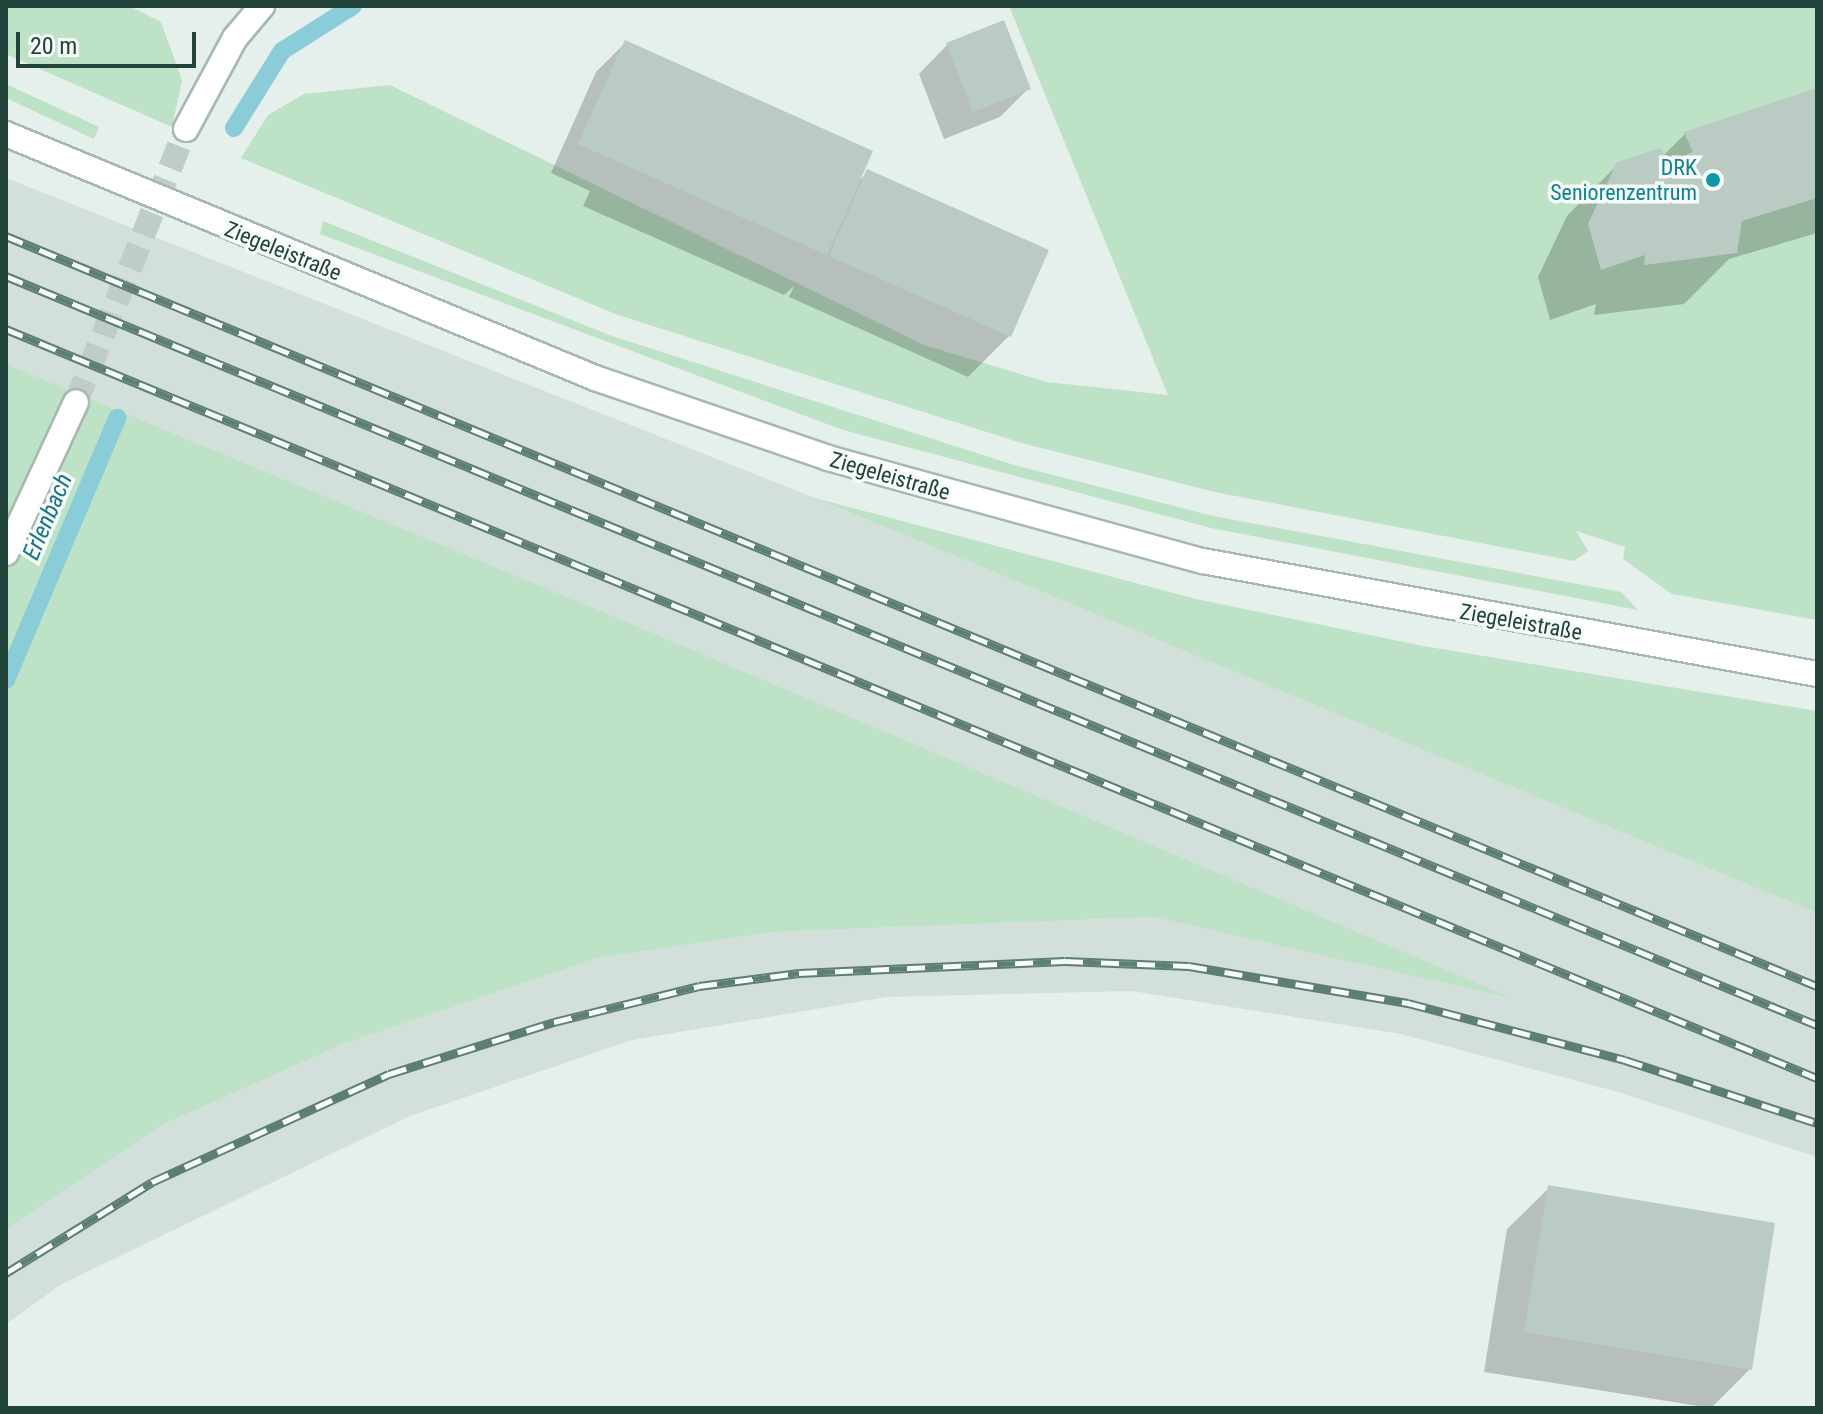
<!DOCTYPE html>
<meta charset="utf-8">
<style>
body{margin:0}
#map{position:relative;width:1823px;height:1414px;overflow:hidden;background:#e5efeb;font-family:"Roboto Condensed",sans-serif}
div>[style]{position:absolute}
.built>*{inset:0;background:#d3dfda}
.green>*{inset:0;background:#bde2c6}
.shadow>*{inset:0;background:#0003}
.stream>*{height:18px;margin:-9px;padding:0 9px;transform-origin:9px;border-radius:9px;background:#8acdd8}
.building>*{inset:0;background:#bacbc3}
.minor-tunnel>*{height:24px;margin-top:-12px;transform-origin:0;background:repeating-linear-gradient(90deg,#becdc8 0 24px,transparent 0 36px)}
.roads{filter:drop-shadow(2px 0 #a7b8b2) drop-shadow(-2px 0 #a7b8b2) drop-shadow(0 2px #a7b8b2) drop-shadow(0 -2px #a7b8b2)}
.minor>*{height:24px;margin:-12px;padding:0 12px;transform-origin:12px;border-radius:12px;background:#fff}
.tertiary>*{height:24px;margin:-12px;padding:0 12px;transform-origin:12px;border-radius:12px;background:#fff}
.rail>*{height:9px;margin-top:-4.5px;transform-origin:0;background:repeating-linear-gradient(90deg,#f6fbf9 0 18px,#5d7e75 0 36px);box-sizing:border-box;border-block:2px solid #5d7e75}
.dots>*{width:22px;height:22px;translate:-50% -50%;box-sizing:border-box;border:4px solid #f6fbf9;border-radius:50%}
span{translate:-50% -50%;white-space:nowrap;text-align:center;line-height:1.15;-webkit-text-stroke:7px #f6fbf9;paint-order:stroke}
.culture-label{font-size:22px;color:#0d838f}
.right{translate:-100% -50%;text-align:right}
.street-label{font-size:22px;color:#22433a}
.water-label{font-size:24px;color:#167585;font-style:italic}
.frame{position:absolute;inset:0;border:8px solid #22433a;pointer-events:none}
.scale{position:absolute;left:16px;top:32px;width:180px;height:36px;box-sizing:border-box;border:4px solid #22433a;border-top:0;padding-left:10px;font-size:24px;line-height:28px;white-space:nowrap;color:#22433a;-webkit-text-stroke:6px #f6fbf9;paint-order:stroke}
</style>
<div id="map">
<div class="built">
<div style="clip-path:polygon(6px 178px,815px 498px,1817px 913px,1817px 1157px,1615px 1091px,1401px 1034px,1132px 991px,887px 997px,632px 1040px,410px 1116px,62px 1284px,6px 1324px,6px 1229px,162px 1125px,341px 1045px,598px 958px,773px 932px,1153px 917px,1504px 995px,6px 364px)"></div>
</div>
<div class="green">
<div style="clip-path:polygon(6px 6px,129px 6px,161px 22px,182px 80px,172px 127px,6px 54px)"></div>
<div style="clip-path:polygon(1009px 6px,1817px 6px,1817px 620px,1672px 594px,1623px 559px,1625px 547px,1576px 531px,1588px 551px,1574px 561px,1215px 492px,1018px 442px,618px 315px,241px 158px,268px 115px,304px 94px,390px 85px,924px 345px,1047px 382px,1168px 395px)"></div>
<div style="clip-path:polygon(6px 84px,99px 127px,94px 139px,6px 98px)"></div>
<div style="clip-path:polygon(323px 221px,612px 336px,1014px 465px,1213px 516px,1621px 592px,1638px 610px,1211px 528px,843px 430px,320px 234px)"></div>
<div style="clip-path:polygon(6px 364px,617px 618px,1512px 998px,1153px 917px,773px 932px,598px 958px,341px 1045px,162px 1125px,6px 1229px)"></div>
<div style="clip-path:polygon(815px 498px,1196px 599px,1423px 646px,1817px 711px,1817px 913px)"></div>
</div>
<div class="shadow">
<div style="clip-path:polygon(625px 43px,858px 182px,868px 172px,1009px 336px,968px 377px,789px 297px,794px 286px,784px 295px,583px 206px,590px 191px,551px 173px,596px 72px)"></div>
<div style="clip-path:polygon(947px 45px,1029px 88px,1000px 117px,944px 139px,919px 74px)"></div>
<div style="clip-path:polygon(1817px 90px,1817px 233px,1729px 259px,1684px 304px,1594px 315px,1596px 304px,1550px 320px,1538px 277px,1567px 216px,1618px 164px,1663px 156px,1685px 134px)"></div>
<div style="clip-path:polygon(1549px 1188px,1750px 1369px,1711px 1408px,1484px 1372px,1507px 1229px)"></div>
</div>
<div class="stream">
<div style="left:234px;top:128px;width:91px;rotate:-58.1deg"></div>
<div style="left:282px;top:51px;width:84px;rotate:-32.4deg"></div>
<div style="left:6px;top:680px;width:285px;rotate:-67deg"></div>
</div>
<div class="building">
<div style="clip-path:polygon(1004px 20px,1031px 89px,973px 112px,946px 43px)"></div>
<div style="clip-path:polygon(625px 40px,873px 151px,827px 255px,578px 144px)"></div>
<div style="clip-path:polygon(1817px 88px,1817px 198px,1742px 221px,1737px 253px,1644px 265px,1645px 255px,1601px 270px,1588px 224px,1617px 162px,1660px 148px,1671px 162px,1693px 152px,1684px 132px)"></div>
<div style="clip-path:polygon(867px 169px,1049px 250px,1011px 337px,829px 256px)"></div>
<div style="clip-path:polygon(1548px 1185px,1775px 1223px,1752px 1370px,1524px 1332px)"></div>
</div>
<div class="minor-tunnel">
<div style="left:76px;top:402px;width:294px;rotate:-68.1deg"></div>
</div>
<div class="roads">
<div class="minor">
<div style="left:186px;top:129px;width:103px;rotate:-61.7deg"></div>
<div style="left:235px;top:38px;width:42px;rotate:-49.8deg"></div>
<div style="left:6px;top:553px;width:166px;rotate:-65.1deg"></div>
</div>
<div class="tertiary">
<div style="left:6px;top:134px;width:638px;rotate:22.5deg"></div>
<div style="left:595px;top:378px;width:246px;rotate:18.9deg"></div>
<div style="left:828px;top:458px;width:389px;rotate:15.4deg"></div>
<div style="left:1203px;top:561px;width:624px;rotate:10.43deg"></div>
</div>
</div>
<div class="rail">
<div style="left:6px;top:236px;width:1960px;rotate:22.5deg"></div>
<div style="left:6px;top:276px;width:1960px;rotate:22.47deg"></div>
<div style="left:6px;top:329px;width:1960px;rotate:22.47deg"></div>
<div style="left:6px;top:1273px;width:172px;rotate:-31.9deg"></div>
<div style="left:152px;top:1182px;width:260px;rotate:-24.5deg"></div>
<div style="left:389px;top:1074px;width:173px;rotate:-17.5deg"></div>
<div style="left:554px;top:1022px;width:149px;rotate:-13.9deg"></div>
<div style="left:699px;top:986px;width:101px;rotate:-7.4deg"></div>
<div style="left:799px;top:973px;width:266px;rotate:-2.6deg"></div>
<div style="left:1065px;top:961px;width:124px;rotate:2.3deg"></div>
<div style="left:1189px;top:966px;width:222px;rotate:9.6deg"></div>
<div style="left:1408px;top:1003px;width:224px;rotate:14.7deg"></div>
<div style="left:1625px;top:1060px;width:202px;rotate:18.2deg"></div>
</div>
<div class="dots">
<div style="left:1713px;top:180px;background:#0f9aa8"></div>
</div>
<div class="culture-label">
<span class="right" style="left:1697px;top:180px">DRK<br>Seniorenzentrum</span>
</div>
<div class="street-label">
<span style="left:283px;top:251px;rotate:22deg">Ziegeleistraße</span>
<span style="left:890px;top:476px;rotate:16deg">Ziegeleistraße</span>
<span style="left:1521px;top:622px;rotate:10deg">Ziegeleistraße</span>
</div>
<div class="water-label">
<span style="left:48px;top:517px;rotate:-67deg">Erlenbach</span>
</div>
<div class="frame"></div>
<div class="scale">20 m</div>
</div>
